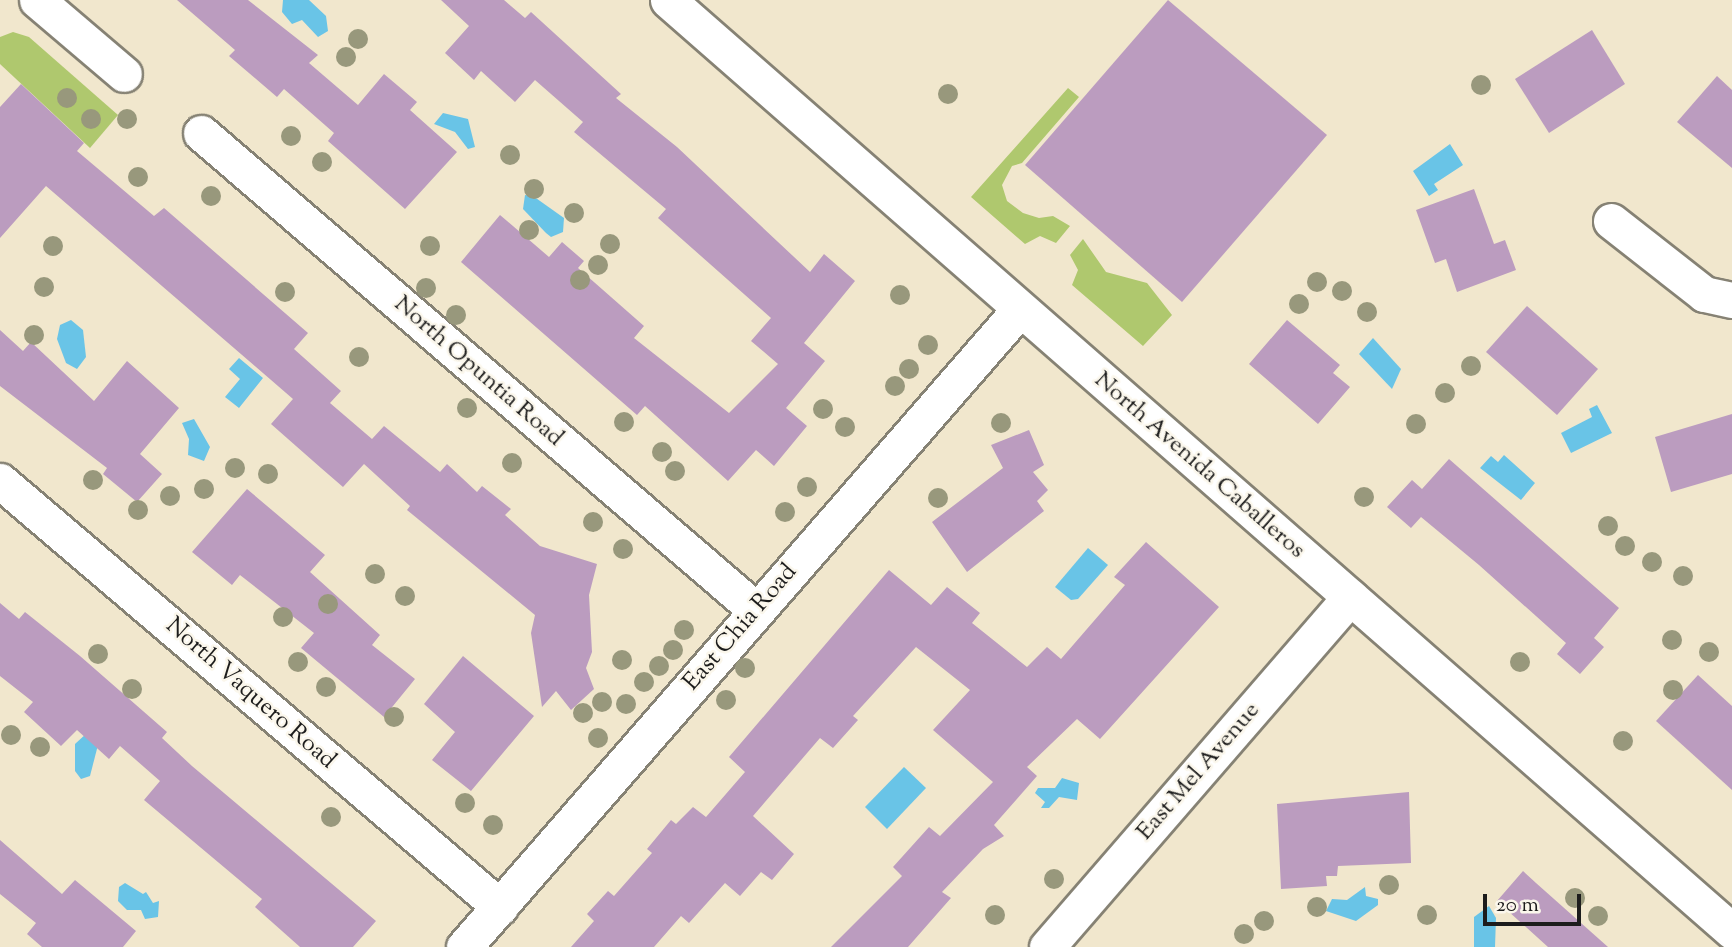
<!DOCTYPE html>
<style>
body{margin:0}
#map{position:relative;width:1732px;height:947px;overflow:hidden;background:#f1e7cd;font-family:"Sorts Mill Goudy",serif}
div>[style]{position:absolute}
.green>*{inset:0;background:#afc86e}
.water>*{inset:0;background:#69c4e7}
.building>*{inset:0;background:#bb9cbf}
.roads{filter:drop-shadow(2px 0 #868274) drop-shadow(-2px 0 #868274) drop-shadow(0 2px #868274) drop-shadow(0 -2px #868274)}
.minor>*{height:35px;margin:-17.5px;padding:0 17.5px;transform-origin:17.5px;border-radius:17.5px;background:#fff}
.trees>*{width:20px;height:20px;margin:-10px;border-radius:50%;background:#98987c}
span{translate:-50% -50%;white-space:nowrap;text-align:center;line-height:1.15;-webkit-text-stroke:5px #fbf7ec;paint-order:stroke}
.street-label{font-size:24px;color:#1c1c1c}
.scale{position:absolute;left:1483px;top:894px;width:98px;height:32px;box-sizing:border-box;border:4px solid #1c1c1c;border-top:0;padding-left:9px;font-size:21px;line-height:24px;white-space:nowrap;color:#1c1c1c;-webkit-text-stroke:5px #fbf7ec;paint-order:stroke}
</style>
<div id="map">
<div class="green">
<div style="clip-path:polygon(13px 32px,29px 37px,118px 115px,90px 148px,0 64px,0 37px)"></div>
<div style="clip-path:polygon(1068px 88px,1079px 97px,1022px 163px,1012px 166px,1002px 185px,1007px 201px,1023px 213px,1039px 218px,1053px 216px,1070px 226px,1056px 243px,1040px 236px,1025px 244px,971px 197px)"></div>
<div style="clip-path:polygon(1083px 239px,1106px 272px,1147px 283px,1172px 315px,1143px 346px,1072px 285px,1078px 270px,1070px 255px)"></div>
</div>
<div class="water">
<div style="clip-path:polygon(283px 0,309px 0,326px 16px,328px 31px,318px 37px,302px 20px,292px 24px,282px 12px)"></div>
<div style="clip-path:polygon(443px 113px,468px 119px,475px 147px,468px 149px,455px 132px,434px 124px)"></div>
<div style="clip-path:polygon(1450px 144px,1463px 165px,1434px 184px,1438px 190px,1429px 196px,1413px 171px)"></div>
<div style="clip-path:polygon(525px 195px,533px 196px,564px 218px,563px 232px,551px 237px,546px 233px,523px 209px)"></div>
<div style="clip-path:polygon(71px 320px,83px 330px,86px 357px,77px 369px,66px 363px,57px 339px,60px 325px)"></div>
<div style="clip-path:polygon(1373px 338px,1401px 369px,1392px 389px,1359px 354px)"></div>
<div style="clip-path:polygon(239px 358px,263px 378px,239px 408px,225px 397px,240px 379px,229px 369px)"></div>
<div style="clip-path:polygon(1597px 405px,1612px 433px,1571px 453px,1561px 433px,1592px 417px,1589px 409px)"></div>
<div style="clip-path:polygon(194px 419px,210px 447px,204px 461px,188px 455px,189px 439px,182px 423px)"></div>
<div style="clip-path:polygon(1504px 455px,1535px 483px,1521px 500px,1480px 468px,1491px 456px,1498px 462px)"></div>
<div style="clip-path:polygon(1088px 548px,1108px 565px,1078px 599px,1071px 600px,1055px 587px)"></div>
<div style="clip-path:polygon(87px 733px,99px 741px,90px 776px,81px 779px,75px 771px,75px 744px)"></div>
<div style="clip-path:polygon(904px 767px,926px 788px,887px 829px,865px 807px)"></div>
<div style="clip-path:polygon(1062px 778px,1079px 783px,1077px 800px,1059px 797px,1049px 808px,1041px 808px,1045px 802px,1035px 793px,1038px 788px,1055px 788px)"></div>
<div style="clip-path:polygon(125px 883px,143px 894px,146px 892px,153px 903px,159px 901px,158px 917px,145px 919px,141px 910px,127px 910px,118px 901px,119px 887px)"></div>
<div style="clip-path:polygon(1365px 887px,1366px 896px,1378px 899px,1378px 905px,1356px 921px,1326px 911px,1332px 899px,1347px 900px)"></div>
<div style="clip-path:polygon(1489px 906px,1496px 918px,1495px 947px,1474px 947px,1474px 917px)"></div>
</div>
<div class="building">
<div style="clip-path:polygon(177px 0,248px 0,318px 55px,309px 63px,358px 105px,384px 74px,417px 102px,410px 110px,457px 152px,405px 209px,328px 141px,334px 133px,284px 89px,277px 97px,229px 56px,235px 50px)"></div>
<div style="clip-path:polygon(441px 0,504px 0,525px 18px,531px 12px,621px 94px,616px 98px,677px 147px,810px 272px,824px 254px,855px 281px,804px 343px,825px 361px,786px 408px,807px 426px,774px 466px,756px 450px,728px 481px,645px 406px,637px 415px,461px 262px,500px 215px,549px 257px,562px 242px,584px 261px,578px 268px,644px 326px,634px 338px,729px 413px,778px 364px,751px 341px,771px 318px,658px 218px,666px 209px,574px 132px,583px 122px,535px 80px,515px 102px,481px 71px,474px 80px,445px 53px,469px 26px)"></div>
<div style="clip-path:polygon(1168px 0,1327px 135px,1182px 302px,1025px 165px)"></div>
<div style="clip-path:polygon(1592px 30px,1625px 84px,1549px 133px,1515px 79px)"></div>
<div style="clip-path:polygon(1717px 76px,1732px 90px,1732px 168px,1677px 122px)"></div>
<div style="clip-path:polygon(21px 84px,84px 143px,77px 151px,154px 216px,164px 208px,308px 333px,294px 349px,341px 391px,330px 403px,372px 439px,384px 426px,440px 472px,447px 464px,477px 492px,482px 486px,511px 509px,505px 515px,540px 546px,597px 564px,589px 595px,592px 652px,586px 668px,594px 689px,571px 710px,556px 691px,542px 707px,531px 633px,535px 615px,407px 510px,410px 506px,364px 464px,343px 487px,321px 468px,271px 424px,293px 399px,46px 186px,0 238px,0 107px)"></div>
<div style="clip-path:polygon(1474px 189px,1494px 244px,1505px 240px,1516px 270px,1457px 292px,1446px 259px,1435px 263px,1416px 210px)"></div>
<div style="clip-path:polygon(1527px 306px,1598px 369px,1557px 415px,1486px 352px)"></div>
<div style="clip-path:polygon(1287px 320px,1340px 365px,1333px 373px,1350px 387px,1318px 424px,1249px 364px)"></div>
<div style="clip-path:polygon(0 330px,23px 351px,31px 342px,94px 401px,127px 361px,179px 408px,140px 454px,162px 474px,137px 502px,103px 474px,107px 468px,0 386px)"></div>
<div style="clip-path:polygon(1732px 414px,1732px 474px,1671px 492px,1655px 437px)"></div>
<div style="clip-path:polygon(1029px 430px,1044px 465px,1033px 472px,1048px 490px,1037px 501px,1044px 511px,967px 572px,932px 522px,1003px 468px,991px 445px)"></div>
<div style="clip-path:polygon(1449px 459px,1619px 608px,1594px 638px,1604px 647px,1580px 674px,1557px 654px,1566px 643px,1479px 565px,1421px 517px,1411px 528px,1387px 507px,1412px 480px,1422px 489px)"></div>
<div style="clip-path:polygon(247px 489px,325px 555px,310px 572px,380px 635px,372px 645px,415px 679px,384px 717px,301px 648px,314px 633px,240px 575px,232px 585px,192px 552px)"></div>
<div style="clip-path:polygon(1146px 542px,1219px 607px,1100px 739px,1077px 719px,1027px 767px,1037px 776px,994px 825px,1004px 836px,983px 849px,942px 892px,951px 898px,908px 947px,831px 947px,902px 876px,893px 867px,929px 827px,940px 836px,993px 782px,933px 730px,970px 690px,916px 647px,853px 716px,858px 720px,833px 748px,820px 738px,753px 816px,794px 854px,772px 880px,761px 872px,740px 896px,725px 883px,689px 923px,681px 916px,654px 947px,571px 947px,594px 921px,587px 914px,608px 891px,614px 896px,652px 853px,647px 849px,671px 820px,676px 824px,693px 807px,706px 817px,745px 772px,729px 757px,889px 570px,931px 605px,947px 587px,980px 613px,972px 623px,1027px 667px,1047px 647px,1061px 659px,1125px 585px,1114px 577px)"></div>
<div style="clip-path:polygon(0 603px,19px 619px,25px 612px,80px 656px,167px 732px,162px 738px,192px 766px,376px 921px,353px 947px,300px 947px,255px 907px,262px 899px,144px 800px,160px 781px,120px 746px,109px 759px,77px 730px,61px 746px,24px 712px,33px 702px,0 676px)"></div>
<div style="clip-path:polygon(463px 656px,534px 716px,471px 791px,432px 760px,455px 732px,424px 704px)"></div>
<div style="clip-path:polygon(1698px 675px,1732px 706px,1732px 790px,1656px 721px)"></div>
<div style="clip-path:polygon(1409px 792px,1411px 863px,1338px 866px,1337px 876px,1326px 876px,1327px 886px,1281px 889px,1277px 804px)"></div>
<div style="clip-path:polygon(0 840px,62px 894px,75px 880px,136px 931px,123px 947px,42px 947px,27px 934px,36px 923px,0 894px)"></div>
<div style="clip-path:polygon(1523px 871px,1536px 883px,1608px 947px,1548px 947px,1497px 901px)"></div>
</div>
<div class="roads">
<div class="minor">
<div style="left:37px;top:0;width:114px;rotate:40.4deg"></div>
<div style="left:668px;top:0;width:1414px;rotate:41.19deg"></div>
<div style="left:201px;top:133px;width:732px;rotate:40.68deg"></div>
<div style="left:1611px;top:221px;width:118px;rotate:38.1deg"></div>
<div style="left:1704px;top:294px;width:29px;rotate:12deg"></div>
<div style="left:0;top:481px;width:657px;rotate:40.43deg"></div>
<div style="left:464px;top:947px;width:846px;rotate:-48.93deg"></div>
<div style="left:1047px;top:947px;width:463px;rotate:-49.1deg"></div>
</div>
</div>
<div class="trees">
<div style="left:358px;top:39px"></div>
<div style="left:346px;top:57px"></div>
<div style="left:1481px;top:85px"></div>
<div style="left:948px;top:94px"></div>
<div style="left:67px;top:98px"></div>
<div style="left:91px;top:119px"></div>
<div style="left:127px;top:119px"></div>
<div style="left:291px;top:136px"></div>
<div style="left:510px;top:155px"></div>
<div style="left:322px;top:162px"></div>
<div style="left:138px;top:177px"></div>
<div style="left:534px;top:189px"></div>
<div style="left:211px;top:196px"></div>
<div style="left:574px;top:213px"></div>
<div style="left:529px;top:230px"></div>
<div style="left:610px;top:244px"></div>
<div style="left:53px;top:246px"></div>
<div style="left:430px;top:246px"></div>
<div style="left:598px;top:265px"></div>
<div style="left:580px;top:280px"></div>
<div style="left:1317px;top:282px"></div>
<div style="left:44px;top:287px"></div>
<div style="left:426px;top:288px"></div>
<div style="left:1342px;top:291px"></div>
<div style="left:285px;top:292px"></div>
<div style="left:900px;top:295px"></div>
<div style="left:1299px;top:304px"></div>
<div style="left:1367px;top:312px"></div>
<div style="left:456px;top:315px"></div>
<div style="left:34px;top:335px"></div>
<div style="left:928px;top:345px"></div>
<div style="left:359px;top:357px"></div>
<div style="left:1471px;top:366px"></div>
<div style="left:909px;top:369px"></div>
<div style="left:895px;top:386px"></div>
<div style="left:1445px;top:393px"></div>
<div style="left:467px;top:408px"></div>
<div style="left:823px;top:409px"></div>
<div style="left:624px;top:422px"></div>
<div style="left:1001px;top:423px"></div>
<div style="left:1416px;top:424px"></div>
<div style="left:845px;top:427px"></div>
<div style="left:662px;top:452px"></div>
<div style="left:512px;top:463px"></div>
<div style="left:235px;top:468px"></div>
<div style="left:675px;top:471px"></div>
<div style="left:268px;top:474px"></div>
<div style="left:93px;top:480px"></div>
<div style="left:807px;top:487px"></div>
<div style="left:204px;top:489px"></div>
<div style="left:170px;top:496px"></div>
<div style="left:1364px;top:497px"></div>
<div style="left:938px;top:498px"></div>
<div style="left:138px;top:510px"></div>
<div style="left:785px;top:512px"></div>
<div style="left:593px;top:522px"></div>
<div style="left:1608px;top:526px"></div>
<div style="left:1625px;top:546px"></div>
<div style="left:623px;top:549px"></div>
<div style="left:1652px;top:562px"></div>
<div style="left:375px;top:574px"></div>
<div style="left:1683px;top:576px"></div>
<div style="left:405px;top:596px"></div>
<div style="left:328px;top:604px"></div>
<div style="left:283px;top:617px"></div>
<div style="left:684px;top:630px"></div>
<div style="left:1672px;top:640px"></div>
<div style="left:673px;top:650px"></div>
<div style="left:1709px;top:652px"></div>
<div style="left:98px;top:654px"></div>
<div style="left:622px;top:660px"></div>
<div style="left:298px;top:662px"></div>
<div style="left:1520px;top:662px"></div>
<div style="left:659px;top:666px"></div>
<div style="left:745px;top:668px"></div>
<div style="left:644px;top:682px"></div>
<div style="left:326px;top:687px"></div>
<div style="left:132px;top:689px"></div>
<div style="left:1673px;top:690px"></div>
<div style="left:726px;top:700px"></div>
<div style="left:602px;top:702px"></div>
<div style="left:626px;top:704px"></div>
<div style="left:583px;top:713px"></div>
<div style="left:394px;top:717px"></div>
<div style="left:11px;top:735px"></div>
<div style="left:598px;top:738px"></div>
<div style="left:1623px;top:741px"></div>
<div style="left:40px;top:747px"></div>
<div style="left:465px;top:803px"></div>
<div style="left:331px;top:817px"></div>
<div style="left:493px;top:825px"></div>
<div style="left:1054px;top:879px"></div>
<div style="left:1389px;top:885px"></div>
<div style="left:1575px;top:898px"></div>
<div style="left:1317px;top:907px"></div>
<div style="left:995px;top:915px"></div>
<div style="left:1427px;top:915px"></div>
<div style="left:1598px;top:916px"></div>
<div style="left:1264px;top:921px"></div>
<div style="left:1244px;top:934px"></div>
</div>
<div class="street-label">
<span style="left:478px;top:372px;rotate:41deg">North Opuntia Road</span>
<span style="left:1199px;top:466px;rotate:41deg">North Avenida Caballeros</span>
<span style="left:741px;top:628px;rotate:-49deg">East Chia Road</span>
<span style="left:250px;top:694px;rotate:41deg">North Vaquero Road</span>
<span style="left:1199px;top:772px;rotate:-49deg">East Mel Avenue</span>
</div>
<div class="scale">20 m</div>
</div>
